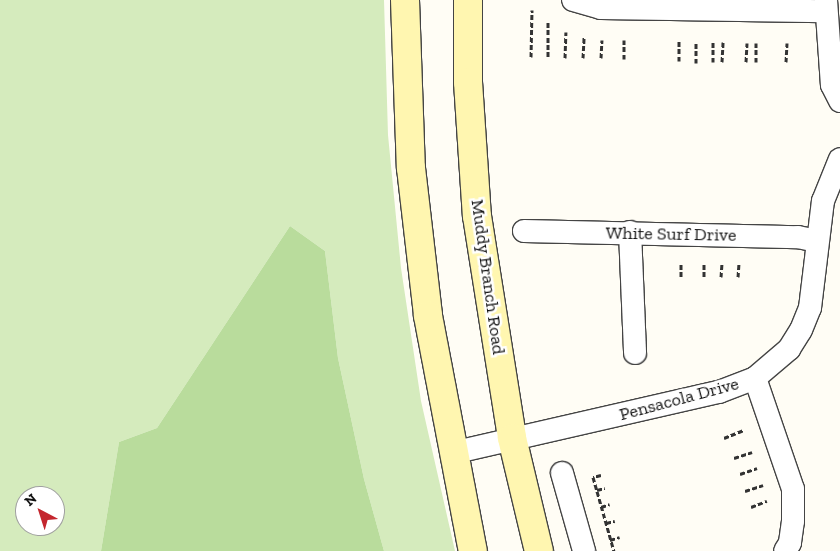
<!DOCTYPE html>
<style>
body{margin:0}
#map{position:relative;width:840px;height:551px;overflow:hidden;background:#fffdf5;font-family:"Zilla Slab",serif}
div>[style]{position:absolute}
.green>*{inset:0;background:#d5ebbd}
.forest>*{inset:0;background:#b9dc9c}
.path>*{height:3px;margin-top:-1.5px;transform-origin:0;background:repeating-linear-gradient(90deg,#333 0 5px,transparent 0 7.5px)}
.roads{filter:drop-shadow(1px 0 #444) drop-shadow(-1px 0 #444) drop-shadow(0 1px #444) drop-shadow(0 -1px #444)}
.minor>*{height:22px;margin:-11px;padding:0 11px;transform-origin:11px;border-radius:11px;background:#fff}
.secondary>*{height:28px;margin:-14px;padding:0 14px;transform-origin:14px;border-radius:14px;background:#fff6b0}
span{translate:-50% -50%;white-space:nowrap;text-align:center;line-height:1.15;-webkit-text-stroke:5px #fff;paint-order:stroke}
.street-label{font-size:18px;color:#111}
.north{position:absolute;left:15px;top:486px;width:50px;height:50px;box-sizing:border-box;background:#fff;border:1px solid #a0a0a0;border-radius:50%;rotate:320deg;font-size:14px;font-weight:700;line-height:20px;text-align:center;color:#111}
.north::after{content:'';display:block;margin:auto;width:18px;height:22px;background:#c4262e;clip-path:polygon(50% 0,100% 100%,50% 72%,0 100%)}
</style>
<div id="map">
<div class="green">
<div style="clip-path:polygon(evenodd,0 0,384px 0,388px 135px,401px 268px,421px 401px,455px 551px,384px 551px,364px 479px,338px 358px,325px 251px,290px 226px,157px 428px,119px 442px,101px 551px,0 551px,0 0,25px 496px,55px 496px,55px 526px,25px 526px,25px 496px)"></div>
</div>
<div class="forest">
<div style="clip-path:polygon(290px 226px,325px 251px,338px 358px,364px 479px,384px 551px,101px 551px,119px 442px,157px 428px)"></div>
</div>
<div class="path">
<div style="left:531px;top:57px;width:47px;rotate:-88.8deg"></div>
<div style="left:548px;top:57px;width:35px;rotate:-90deg"></div>
<div style="left:565px;top:58px;width:26px;rotate:-88deg"></div>
<div style="left:583px;top:58px;width:21px;rotate:-87deg"></div>
<div style="left:601px;top:58px;width:18px;rotate:-87deg"></div>
<div style="left:624px;top:59px;width:19px;rotate:-90deg"></div>
<div style="left:679px;top:61px;width:20px;rotate:-90deg"></div>
<div style="left:713px;top:62px;width:20px;rotate:-90deg"></div>
<div style="left:722px;top:62px;width:20px;rotate:-87deg"></div>
<div style="left:746px;top:62px;width:19px;rotate:-87deg"></div>
<div style="left:756px;top:62px;width:19px;rotate:-90deg"></div>
<div style="left:786px;top:62px;width:19px;rotate:-87deg"></div>
<div style="left:696px;top:63px;width:22px;rotate:-90deg"></div>
<div style="left:681px;top:277px;width:14px;rotate:-90deg"></div>
<div style="left:704px;top:277px;width:14px;rotate:-90deg"></div>
<div style="left:721px;top:277px;width:14px;rotate:-86deg"></div>
<div style="left:738px;top:277px;width:13px;rotate:-86deg"></div>
<div style="left:724px;top:438px;width:22px;rotate:-22deg"></div>
<div style="left:734px;top:458px;width:19px;rotate:-18deg"></div>
<div style="left:740px;top:474px;width:18px;rotate:-19deg"></div>
<div style="left:601px;top:475px;width:8px;rotate:166deg"></div>
<div style="left:593px;top:477px;width:77px;rotate:74.2deg"></div>
<div style="left:597px;top:490px;width:8px;rotate:-14deg"></div>
<div style="left:745px;top:491px;width:19px;rotate:-18deg"></div>
<div style="left:601px;top:507px;width:9px;rotate:-18deg"></div>
<div style="left:751px;top:507px;width:17px;rotate:-21deg"></div>
<div style="left:606px;top:523px;width:9px;rotate:-13deg"></div>
<div style="left:610px;top:540px;width:10px;rotate:-17deg"></div>
</div>
<div class="roads">
<div class="minor">
<div style="left:573px;top:0;width:29px;rotate:16deg"></div>
<div style="left:601px;top:8px;width:225px;rotate:0.8deg"></div>
<div style="left:826px;top:0;width:85px;rotate:86deg"></div>
<div style="left:832px;top:85px;width:18px;rotate:63deg"></div>
<div style="left:524px;top:231px;width:274px;rotate:1.3deg"></div>
<div style="left:798px;top:237px;width:19px;rotate:12deg"></div>
<div style="left:630px;top:232px;width:121px;rotate:87.6deg"></div>
<div style="left:755px;top:378px;width:117px;rotate:71.1deg"></div>
<div style="left:793px;top:489px;width:32px;rotate:90deg"></div>
<div style="left:793px;top:521px;width:22px;rotate:98deg"></div>
<div style="left:790px;top:543px;width:9px;rotate:122deg"></div>
<div style="left:452px;top:453px;width:274px;rotate:-12.9deg"></div>
<div style="left:719px;top:392px;width:39px;rotate:-21deg"></div>
<div style="left:755px;top:378px;width:45px;rotate:-40.5deg"></div>
<div style="left:789px;top:349px;width:22px;rotate:-58deg"></div>
<div style="left:801px;top:330px;width:24px;rotate:-68deg"></div>
<div style="left:810px;top:308px;width:108px;rotate:-83.1deg"></div>
<div style="left:823px;top:201px;width:45px;rotate:-68deg"></div>
<div style="left:562px;top:473px;width:81px;rotate:74.2deg"></div>
</div>
<div class="secondary">
<div style="left:405px;top:0;width:168px;rotate:88deg"></div>
<div style="left:411px;top:168px;width:149px;rotate:83.4deg"></div>
<div style="left:428px;top:316px;width:239px;rotate:79.2deg"></div>
<div style="left:468px;top:0;width:82px;rotate:90deg"></div>
<div style="left:468px;top:82px;width:134px;rotate:86.2deg"></div>
<div style="left:477px;top:216px;width:225px;rotate:81deg"></div>
<div style="left:512px;top:438px;width:116px;rotate:76.6deg"></div>
</div>
</div>
<div class="street-label">
<span style="left:671px;top:234px;rotate:1deg">White Surf Drive</span>
<span style="left:488px;top:277px;rotate:82deg">Muddy Branch Road</span>
<span style="left:679px;top:399px;rotate:-15deg">Pensacola Drive</span>
</div>
<div class="north">N</div>
</div>
